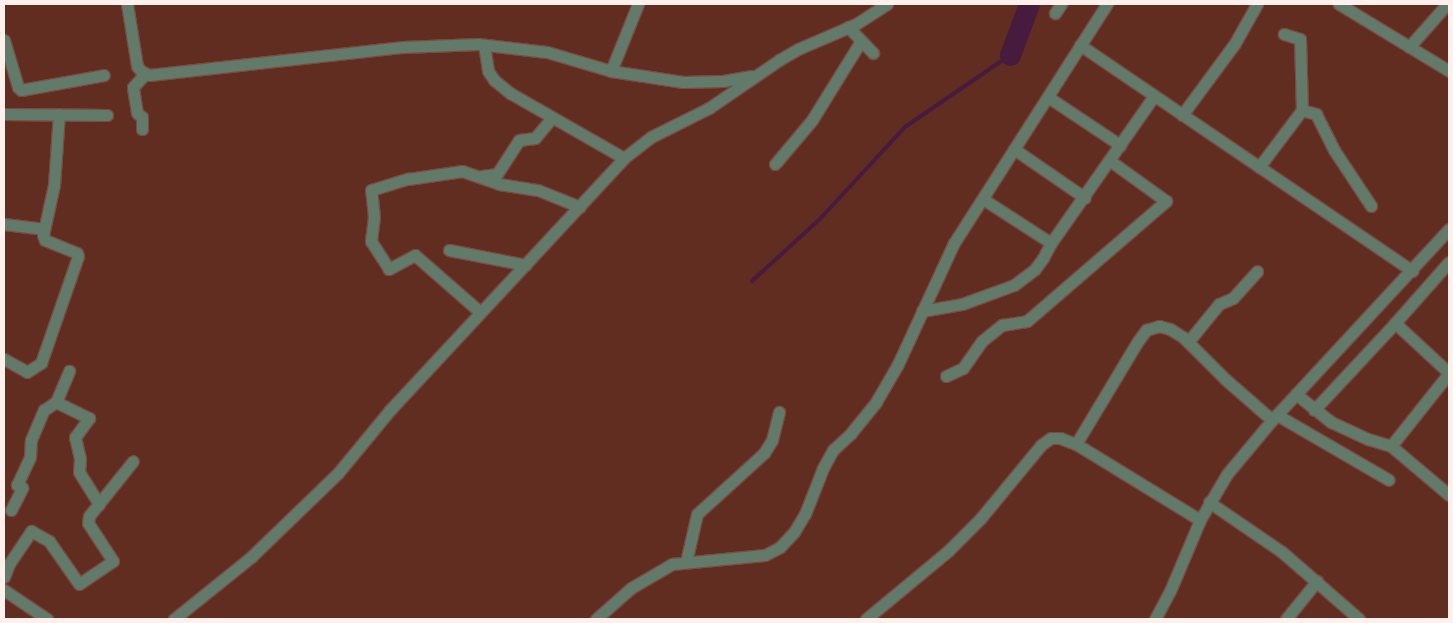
<!DOCTYPE html>
<style>
body{margin:0}
#map{position:relative;width:1453px;height:623px;overflow:hidden;background:#602d20;font-family:Arial,sans-serif}
div>[style]{position:absolute}
.stream>*{height:4px;margin:-2px;padding:0 2px;transform-origin:2px;border-radius:2px;background:#471b3e}
.river>*{height:21px;margin:-10.5px;padding:0 10.5px;transform-origin:10.5px;border-radius:10.5px;background:#471b3e}
.roads{filter:drop-shadow(1px 0 #794c41) drop-shadow(-1px 0 #794c41) drop-shadow(0 1px #794c41) drop-shadow(0 -1px #794c41)}
.minor>*{height:11px;margin:-5.5px;padding:0 5.5px;transform-origin:5.5px;border-radius:5.5px;background:#627a6a}
span{translate:-50% -50%;white-space:nowrap;text-align:center;line-height:1.15;-webkit-text-stroke:5px #351e17;paint-order:stroke}
.frame{position:absolute;inset:0;border:5px solid #fef0ec;pointer-events:none}
</style>
<div id="map">
<div class="stream">
<div style="left:752px;top:281px;width:92px;rotate:-42.4deg"></div>
<div style="left:820px;top:219px;width:125px;rotate:-47.3deg"></div>
<div style="left:905px;top:127px;width:127px;rotate:-34.4deg"></div>
</div>
<div class="river">
<div style="left:1010px;top:55px;width:54px;rotate:-69.6deg"></div>
</div>
<div class="roads">
<div class="minor">
<div style="left:127px;top:4px;width:63px;rotate:80.8deg"></div>
<div style="left:137px;top:66px;width:6px;rotate:51deg"></div>
<div style="left:141px;top:71px;width:9px;rotate:27deg"></div>
<div style="left:149px;top:75px;width:256px;rotate:-6.3deg"></div>
<div style="left:403px;top:47px;width:75px;rotate:-2.3deg"></div>
<div style="left:478px;top:44px;width:69px;rotate:6.6deg"></div>
<div style="left:547px;top:52px;width:67px;rotate:16.5deg"></div>
<div style="left:611px;top:71px;width:73px;rotate:8.7deg"></div>
<div style="left:683px;top:82px;width:40px;rotate:-1.4deg"></div>
<div style="left:723px;top:81px;width:29px;rotate:-10deg"></div>
<div style="left:1339px;top:4px;width:129px;rotate:31.3deg"></div>
<div style="left:1055px;top:13px;width:11px;rotate:-56deg"></div>
<div style="left:848px;top:27px;width:36px;rotate:46deg"></div>
<div style="left:4px;top:40px;width:49px;rotate:73.4deg"></div>
<div style="left:18px;top:87px;width:4px;rotate:45deg"></div>
<div style="left:21px;top:90px;width:84px;rotate:-10.2deg"></div>
<div style="left:484px;top:45px;width:26px;rotate:81deg"></div>
<div style="left:488px;top:71px;width:11px;rotate:56deg"></div>
<div style="left:494px;top:80px;width:21px;rotate:39deg"></div>
<div style="left:510px;top:93px;width:131px;rotate:29.7deg"></div>
<div style="left:1080px;top:45px;width:402px;rotate:34.2deg"></div>
<div style="left:1409px;top:47px;width:57px;rotate:-48.5deg"></div>
<div style="left:611px;top:71px;width:72px;rotate:-68.1deg"></div>
<div style="left:1048px;top:97px;width:87px;rotate:33.7deg"></div>
<div style="left:1302px;top:110px;width:15px;rotate:16deg"></div>
<div style="left:1316px;top:114px;width:40px;rotate:63.4deg"></div>
<div style="left:1334px;top:150px;width:67px;rotate:56.5deg"></div>
<div style="left:4px;top:114px;width:103px;rotate:0.6deg"></div>
<div style="left:1182px;top:115px;width:89px;rotate:-53.6deg"></div>
<div style="left:1235px;top:43px;width:45px;rotate:-60.6deg"></div>
<div style="left:142px;top:129px;width:12px;rotate:-90deg"></div>
<div style="left:142px;top:117px;width:6px;rotate:-141deg"></div>
<div style="left:137px;top:113px;width:26px;rotate:-99deg"></div>
<div style="left:133px;top:87px;width:18px;rotate:-47deg"></div>
<div style="left:1014px;top:149px;width:86px;rotate:34.6deg"></div>
<div style="left:775px;top:164px;width:57px;rotate:-49.9deg"></div>
<div style="left:812px;top:120px;width:93px;rotate:-58.2deg"></div>
<div style="left:1259px;top:167px;width:71px;rotate:-53deg"></div>
<div style="left:1302px;top:110px;width:71px;rotate:-91.6deg"></div>
<div style="left:1300px;top:39px;width:17px;rotate:-163deg"></div>
<div style="left:482px;top:176px;width:15px;rotate:-8deg"></div>
<div style="left:497px;top:174px;width:40px;rotate:-57.1deg"></div>
<div style="left:519px;top:140px;width:16px;rotate:-7deg"></div>
<div style="left:535px;top:138px;width:26px;rotate:-50deg"></div>
<div style="left:4px;top:224px;width:39px;rotate:7deg"></div>
<div style="left:1051px;top:243px;width:179px;rotate:-55deg"></div>
<div style="left:449px;top:250px;width:78px;rotate:11deg"></div>
<div style="left:922px;top:311px;width:41px;rotate:-9.9deg"></div>
<div style="left:962px;top:304px;width:55px;rotate:-20.1deg"></div>
<div style="left:1014px;top:285px;width:26px;rotate:-37deg"></div>
<div style="left:1035px;top:269px;width:14px;rotate:-54deg"></div>
<div style="left:1043px;top:258px;width:17px;rotate:-62deg"></div>
<div style="left:1051px;top:243px;width:81px;rotate:-147.1deg"></div>
<div style="left:480px;top:312px;width:86px;rotate:-138.8deg"></div>
<div style="left:415px;top:255px;width:30px;rotate:152deg"></div>
<div style="left:389px;top:269px;width:33px;rotate:-123deg"></div>
<div style="left:371px;top:241px;width:24px;rotate:-83deg"></div>
<div style="left:374px;top:217px;width:27px;rotate:-96deg"></div>
<div style="left:371px;top:190px;width:39px;rotate:-17deg"></div>
<div style="left:408px;top:179px;width:55px;rotate:-8.4deg"></div>
<div style="left:462px;top:171px;width:39px;rotate:19deg"></div>
<div style="left:499px;top:184px;width:39px;rotate:9deg"></div>
<div style="left:538px;top:190px;width:45px;rotate:22deg"></div>
<div style="left:1395px;top:323px;width:81px;rotate:-48.5deg"></div>
<div style="left:1188px;top:342px;width:49px;rotate:-50.8deg"></div>
<div style="left:1219px;top:304px;width:15px;rotate:-23deg"></div>
<div style="left:1233px;top:298px;width:36px;rotate:-48deg"></div>
<div style="left:4px;top:359px;width:26px;rotate:29deg"></div>
<div style="left:27px;top:372px;width:17px;rotate:-33deg"></div>
<div style="left:41px;top:363px;width:113px;rotate:-70.9deg"></div>
<div style="left:78px;top:256px;width:3px;rotate:-108deg"></div>
<div style="left:77px;top:253px;width:35px;rotate:-158deg"></div>
<div style="left:45px;top:240px;width:5px;rotate:-112deg"></div>
<div style="left:43px;top:235px;width:51px;rotate:-77.6deg"></div>
<div style="left:54px;top:185px;width:71px;rotate:-86deg"></div>
<div style="left:946px;top:376px;width:19px;rotate:-25deg"></div>
<div style="left:963px;top:368px;width:33px;rotate:-55deg"></div>
<div style="left:982px;top:341px;width:26px;rotate:-39deg"></div>
<div style="left:1002px;top:325px;width:25px;rotate:-9deg"></div>
<div style="left:1027px;top:321px;width:184px;rotate:-40.8deg"></div>
<div style="left:1166px;top:201px;width:70px;rotate:-144.3deg"></div>
<div style="left:1296px;top:394px;width:45px;rotate:38.7deg"></div>
<div style="left:1331px;top:422px;width:41px;rotate:24.7deg"></div>
<div style="left:1368px;top:439px;width:24px;rotate:17deg"></div>
<div style="left:1391px;top:446px;width:76px;rotate:40.2deg"></div>
<div style="left:56px;top:402px;width:37px;rotate:26deg"></div>
<div style="left:89px;top:418px;width:24px;rotate:126deg"></div>
<div style="left:75px;top:437px;width:23px;rotate:77deg"></div>
<div style="left:80px;top:459px;width:13px;rotate:94deg"></div>
<div style="left:79px;top:472px;width:38px;rotate:58deg"></div>
<div style="left:1314px;top:410px;width:119px;rotate:-47deg"></div>
<div style="left:1395px;top:323px;width:74px;rotate:42.8deg"></div>
<div style="left:1277px;top:415px;width:129px;rotate:30.1deg"></div>
<div style="left:1076px;top:444px;width:120px;rotate:-59deg"></div>
<div style="left:1138px;top:341px;width:14px;rotate:-54deg"></div>
<div style="left:1146px;top:330px;width:14px;rotate:-17deg"></div>
<div style="left:1159px;top:326px;width:11px;rotate:15deg"></div>
<div style="left:1170px;top:329px;width:15px;rotate:32deg"></div>
<div style="left:1183px;top:337px;width:59px;rotate:45deg"></div>
<div style="left:1225px;top:379px;width:62px;rotate:41.1deg"></div>
<div style="left:1391px;top:446px;width:93px;rotate:-51.5deg"></div>
<div style="left:1209px;top:502px;width:88px;rotate:34.4deg"></div>
<div style="left:1282px;top:552px;width:102px;rotate:41deg"></div>
<div style="left:11px;top:510px;width:25px;rotate:-63deg"></div>
<div style="left:22px;top:488px;width:6px;rotate:-149deg"></div>
<div style="left:17px;top:485px;width:31px;rotate:-65deg"></div>
<div style="left:30px;top:457px;width:17px;rotate:-87deg"></div>
<div style="left:31px;top:440px;width:33px;rotate:-67deg"></div>
<div style="left:44px;top:410px;width:14px;rotate:-34deg"></div>
<div style="left:56px;top:402px;width:34px;rotate:-67deg"></div>
<div style="left:686px;top:562px;width:49px;rotate:-77.1deg"></div>
<div style="left:697px;top:514px;width:91px;rotate:-42.3deg"></div>
<div style="left:764px;top:453px;width:15px;rotate:-58deg"></div>
<div style="left:772px;top:440px;width:29px;rotate:-76deg"></div>
<div style="left:4px;top:577px;width:14px;rotate:-69deg"></div>
<div style="left:9px;top:564px;width:40px;rotate:-56deg"></div>
<div style="left:31px;top:531px;width:21px;rotate:29deg"></div>
<div style="left:49px;top:541px;width:52px;rotate:55.1deg"></div>
<div style="left:79px;top:584px;width:41px;rotate:-34.1deg"></div>
<div style="left:113px;top:561px;width:45px;rotate:-123.3deg"></div>
<div style="left:88px;top:523px;width:7px;rotate:-82deg"></div>
<div style="left:89px;top:516px;width:70px;rotate:-51.3deg"></div>
<div style="left:4px;top:590px;width:52px;rotate:34deg"></div>
<div style="left:174px;top:619px;width:99px;rotate:-38.8deg"></div>
<div style="left:251px;top:557px;width:121px;rotate:-44deg"></div>
<div style="left:338px;top:473px;width:82px;rotate:-50.5deg"></div>
<div style="left:390px;top:410px;width:344px;rotate:-47.1deg"></div>
<div style="left:624px;top:158px;width:34px;rotate:-38deg"></div>
<div style="left:651px;top:137px;width:65px;rotate:-26.6deg"></div>
<div style="left:709px;top:108px;width:85px;rotate:-34.4deg"></div>
<div style="left:779px;top:60px;width:22px;rotate:-30deg"></div>
<div style="left:798px;top:49px;width:63px;rotate:-23.3deg"></div>
<div style="left:856px;top:24px;width:37px;rotate:-33deg"></div>
<div style="left:596px;top:619px;width:47px;rotate:-41.5deg"></div>
<div style="left:631px;top:588px;width:48px;rotate:-30.3deg"></div>
<div style="left:672px;top:564px;width:93px;rotate:-5.5deg"></div>
<div style="left:765px;top:555px;width:17px;rotate:-28deg"></div>
<div style="left:780px;top:547px;width:21px;rotate:-47deg"></div>
<div style="left:794px;top:532px;width:21px;rotate:-59deg"></div>
<div style="left:805px;top:514px;width:49px;rotate:-68.6deg"></div>
<div style="left:823px;top:468px;width:21px;rotate:-61deg"></div>
<div style="left:833px;top:450px;width:25px;rotate:-43deg"></div>
<div style="left:851px;top:433px;width:40px;rotate:-51deg"></div>
<div style="left:876px;top:402px;width:44px;rotate:-59.9deg"></div>
<div style="left:898px;top:364px;width:133px;rotate:-65.2deg"></div>
<div style="left:954px;top:243px;width:284px;rotate:-57.4deg"></div>
<div style="left:866px;top:619px;width:107px;rotate:-39.7deg"></div>
<div style="left:948px;top:551px;width:45px;rotate:-45deg"></div>
<div style="left:980px;top:519px;width:96px;rotate:-50.5deg"></div>
<div style="left:1041px;top:445px;width:12px;rotate:-35deg"></div>
<div style="left:1051px;top:438px;width:9px"></div>
<div style="left:1060px;top:438px;width:17px;rotate:21deg"></div>
<div style="left:1076px;top:444px;width:145px;rotate:31.5deg"></div>
<div style="left:1155px;top:619px;width:32px;rotate:-62deg"></div>
<div style="left:1170px;top:591px;width:77px;rotate:-67.1deg"></div>
<div style="left:1200px;top:520px;width:53px;rotate:-59.6deg"></div>
<div style="left:1227px;top:474px;width:70px;rotate:-50.2deg"></div>
<div style="left:1272px;top:420px;width:260px;rotate:-47.2deg"></div>
<div style="left:1286px;top:619px;width:49px;rotate:-50.8deg"></div>
</div>
</div>
<div class="frame"></div>
</div>
